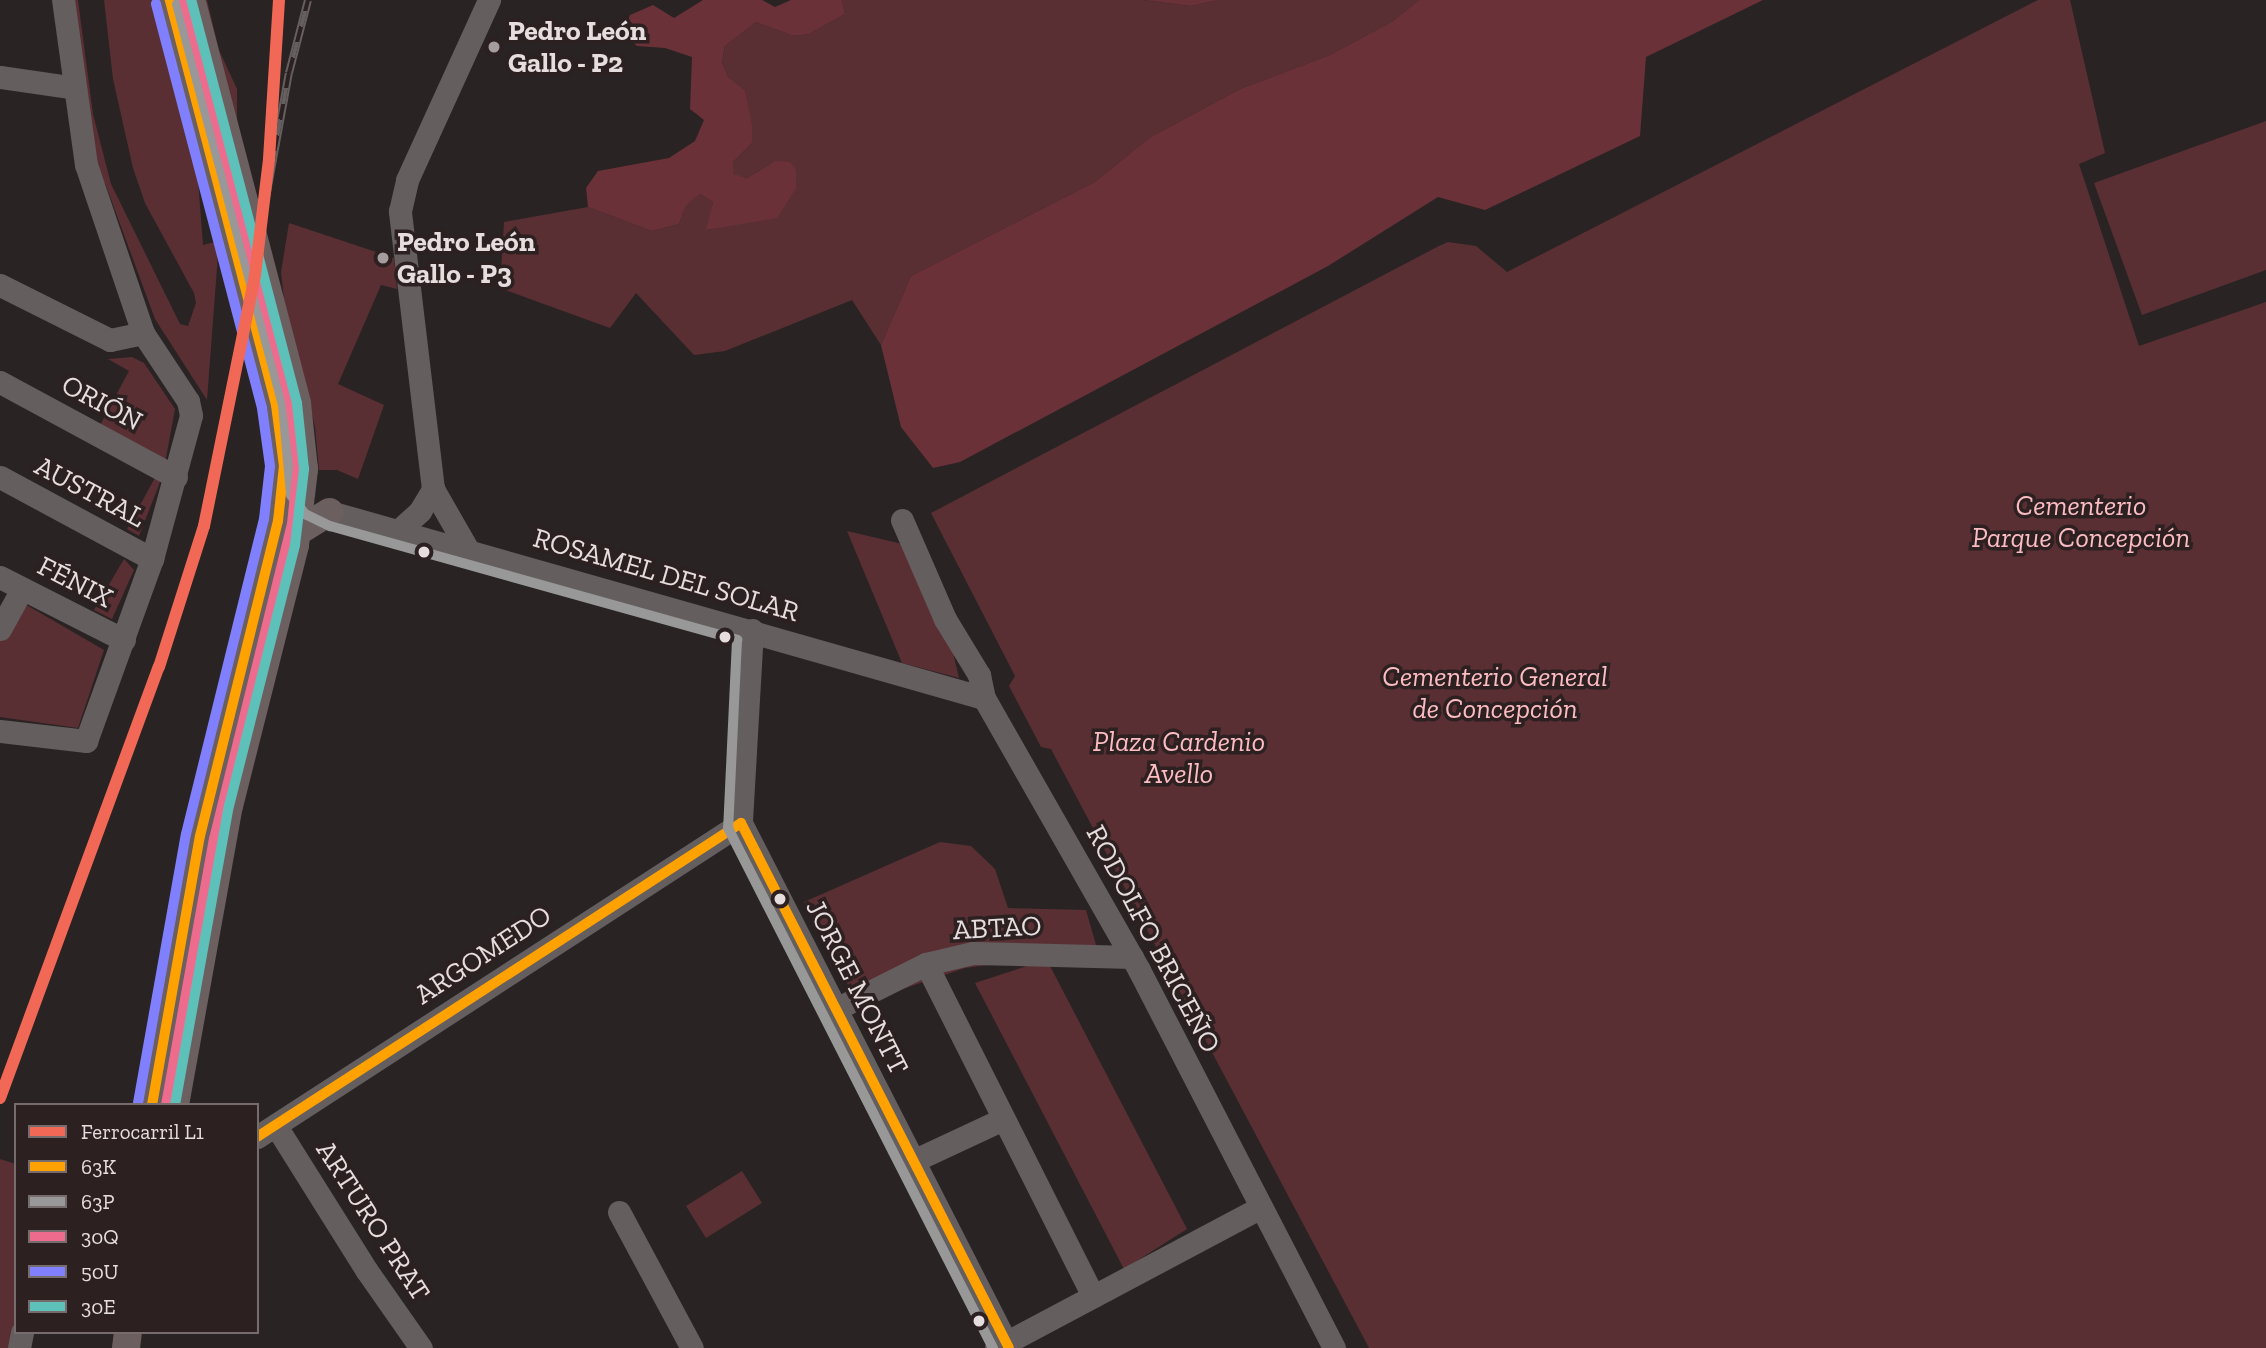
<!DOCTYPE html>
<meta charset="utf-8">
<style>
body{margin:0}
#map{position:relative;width:2266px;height:1348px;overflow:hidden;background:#292323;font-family:"Zilla Slab",serif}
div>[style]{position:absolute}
.green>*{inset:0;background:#5a2f34}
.forest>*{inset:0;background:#6b3139}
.minor>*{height:23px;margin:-11.5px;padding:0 11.5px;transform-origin:11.5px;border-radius:11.5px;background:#645e5e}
.major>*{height:28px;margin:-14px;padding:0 14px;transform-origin:14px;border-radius:14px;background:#6c5f60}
.rail>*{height:8px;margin-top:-4px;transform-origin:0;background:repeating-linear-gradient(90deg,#2c2021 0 16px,#655f60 0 32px);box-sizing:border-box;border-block:2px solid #655f60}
.bus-1>*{height:10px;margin:-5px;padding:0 5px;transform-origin:5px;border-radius:5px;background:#ffa200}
.bus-2>*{height:10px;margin:-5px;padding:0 5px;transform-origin:5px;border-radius:5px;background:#989898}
.bus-3>*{height:10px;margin:-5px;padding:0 5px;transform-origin:5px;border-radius:5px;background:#ed6c8e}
.bus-4>*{height:10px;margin:-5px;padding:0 5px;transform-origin:5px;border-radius:5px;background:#8080ff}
.bus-5>*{height:10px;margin:-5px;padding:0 5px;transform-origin:5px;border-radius:5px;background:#5dc1b9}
.rail-1>*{height:12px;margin:-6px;padding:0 6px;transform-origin:6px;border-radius:6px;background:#f16956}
.dots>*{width:19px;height:19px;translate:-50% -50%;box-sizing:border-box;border:4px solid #2c2021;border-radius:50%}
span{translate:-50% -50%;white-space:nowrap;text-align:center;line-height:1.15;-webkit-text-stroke:7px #2c2021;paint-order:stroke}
.poi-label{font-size:28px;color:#e6ddde;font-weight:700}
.left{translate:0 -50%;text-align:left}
.street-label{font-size:28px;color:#e6ddde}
.park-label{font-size:28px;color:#fcbcc2;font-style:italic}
.legend{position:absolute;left:14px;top:1103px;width:245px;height:231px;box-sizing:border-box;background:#2c2021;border:2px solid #766c6d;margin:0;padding:9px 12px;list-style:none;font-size:21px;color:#e6ddde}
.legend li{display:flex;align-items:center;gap:14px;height:35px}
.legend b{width:35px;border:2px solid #766c6d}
</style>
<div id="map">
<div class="green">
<div style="clip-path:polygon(73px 0,78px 0,93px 114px,111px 184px,180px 324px,188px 326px,196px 303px,194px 293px,145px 203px,133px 168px,113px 79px,104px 0,155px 0,197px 167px,203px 245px,219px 241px,207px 400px,155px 319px,105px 183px,92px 174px)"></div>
<div style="clip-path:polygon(199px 0,207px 0,219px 50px,237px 89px,237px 136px)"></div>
<div style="clip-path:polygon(842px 0,1142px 0,1191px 6px,1218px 0,1419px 0,1393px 21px,1330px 55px,1240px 89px,1149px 138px,1095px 182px,911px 276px,881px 345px,852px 300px,725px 351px,694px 355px,636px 293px,610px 328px,500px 288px,504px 222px,588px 207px,652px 231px,679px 224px,686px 206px,700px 194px,713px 202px,707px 230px,736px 223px,775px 161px,747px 178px,733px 175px,733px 162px,752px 143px,745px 90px,728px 77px,722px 62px,725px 46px,756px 22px,794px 36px,809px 34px,845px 14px)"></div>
<div style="clip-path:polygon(2038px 0,2070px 0,2105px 153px,2079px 164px,2139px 346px,2266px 302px,2266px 1348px,1369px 1348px,1051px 749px,1041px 747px,1009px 686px,1015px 676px,931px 513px,1437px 247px,1448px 242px,1476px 246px,1507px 272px)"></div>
<div style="clip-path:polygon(2266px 121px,2266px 270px,2142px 315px,2094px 183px)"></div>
<div style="clip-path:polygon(289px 223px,394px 258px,397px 289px,381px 285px,338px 384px,384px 405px,358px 479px,337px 470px,319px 470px,315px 427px,284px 299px,281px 272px)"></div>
<div style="clip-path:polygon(132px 357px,144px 363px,175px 409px,165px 463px,98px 429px,129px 371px,108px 359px)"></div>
<div style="clip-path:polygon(157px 474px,160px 482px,139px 536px,127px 529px)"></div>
<div style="clip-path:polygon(847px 531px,911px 546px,945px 619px,959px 678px,902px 663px)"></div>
<div style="clip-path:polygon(124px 559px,134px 570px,112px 619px,94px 610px)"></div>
<div style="clip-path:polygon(23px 603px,104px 650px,78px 728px,0 717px,0 638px)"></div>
<div style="clip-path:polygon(940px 842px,971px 846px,995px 869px,1008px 908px,1086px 910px,1102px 966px,1049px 964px,1187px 1229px,1124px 1269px,975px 983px,1036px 963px,1018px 961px,965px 968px,858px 1004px,804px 902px)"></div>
<div style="clip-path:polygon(0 1159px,16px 1164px,16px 1332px,12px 1348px,0 1348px)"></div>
<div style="clip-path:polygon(742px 1171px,762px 1203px,706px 1238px,686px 1206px)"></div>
</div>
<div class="forest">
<div style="clip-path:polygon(703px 0,762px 0,775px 7px,791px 0,842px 0,845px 14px,809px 34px,794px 36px,756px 22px,725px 46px,722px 62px,728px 77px,745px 90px,752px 126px,752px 143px,733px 162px,733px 174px,747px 178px,775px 161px,790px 162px,796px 170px,796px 188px,777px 218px,706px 230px,713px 202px,700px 194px,686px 206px,679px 224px,652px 231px,588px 207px,586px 188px,598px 171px,669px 158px,695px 141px,704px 120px,690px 109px,692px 57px,665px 48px,637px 46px,623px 34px,630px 15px,653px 5px,674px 18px)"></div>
<div style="clip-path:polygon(1143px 0,1218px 0,1191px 6px)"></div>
<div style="clip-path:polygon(1419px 0,1763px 0,1646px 57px,1640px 136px,1485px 210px,1438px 197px,1328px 266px,960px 462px,933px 468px,901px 427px,881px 345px,911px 276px,1095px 182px,1149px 138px,1240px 89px,1330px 55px,1393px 21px)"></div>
</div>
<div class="minor">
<div style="left:0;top:77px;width:76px;rotate:8.3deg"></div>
<div style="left:0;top:285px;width:123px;rotate:26.6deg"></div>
<div style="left:110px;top:340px;width:34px;rotate:-12deg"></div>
<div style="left:0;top:382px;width:200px;rotate:28.4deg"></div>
<div style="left:0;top:477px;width:173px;rotate:28.3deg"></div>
<div style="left:330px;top:512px;width:680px;rotate:15.88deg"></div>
<div style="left:902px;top:520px;width:108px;rotate:66.5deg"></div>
<div style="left:945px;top:619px;width:66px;rotate:58.7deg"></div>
<div style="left:979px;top:675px;width:24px;rotate:78deg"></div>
<div style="left:984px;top:698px;width:313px;rotate:60.3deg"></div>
<div style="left:1139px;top:970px;width:425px;rotate:62.7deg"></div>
<div style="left:398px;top:531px;width:30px;rotate:-42deg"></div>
<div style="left:420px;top:511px;width:26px;rotate:-59deg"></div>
<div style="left:468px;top:550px;width:70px;rotate:-119.8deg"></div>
<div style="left:433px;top:489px;width:280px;rotate:-96.8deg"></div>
<div style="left:400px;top:211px;width:32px;rotate:-77deg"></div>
<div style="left:407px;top:180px;width:198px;rotate:-65.5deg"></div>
<div style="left:0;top:577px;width:139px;rotate:26.9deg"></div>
<div style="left:0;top:629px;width:46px;rotate:-61.2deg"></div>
<div style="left:752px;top:630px;width:193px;rotate:93.3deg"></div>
<div style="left:741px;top:823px;width:589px;rotate:62.96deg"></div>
<div style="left:0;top:731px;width:87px;rotate:6.6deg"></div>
<div style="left:86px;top:741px;width:194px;rotate:-70.1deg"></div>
<div style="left:152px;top:559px;width:149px;rotate:-74.8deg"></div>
<div style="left:191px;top:415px;width:14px;rotate:-102deg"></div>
<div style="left:188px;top:401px;width:82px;rotate:-123.5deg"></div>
<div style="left:143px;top:333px;width:177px;rotate:-108.7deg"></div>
<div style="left:86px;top:165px;width:167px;rotate:-97.9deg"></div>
<div style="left:926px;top:964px;width:372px;rotate:63.3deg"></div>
<div style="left:834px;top:1010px;width:103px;rotate:-26.6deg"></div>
<div style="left:926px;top:964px;width:48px;rotate:-13.2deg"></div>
<div style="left:973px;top:953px;width:159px;rotate:1.4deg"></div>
<div style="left:276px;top:1126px;width:171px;rotate:57.9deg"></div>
<div style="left:367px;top:1271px;width:94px;rotate:55deg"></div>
<div style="left:257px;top:1137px;width:577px;rotate:-32.97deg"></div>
<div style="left:913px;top:1161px;width:97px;rotate:-25deg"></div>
<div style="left:619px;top:1212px;width:154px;rotate:61.8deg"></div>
<div style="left:19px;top:1348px;width:16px;rotate:-79deg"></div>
<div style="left:996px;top:1348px;width:298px;rotate:-28deg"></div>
</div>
<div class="major">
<div style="left:299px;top:531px;width:36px;rotate:-32deg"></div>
<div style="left:152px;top:1105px;width:273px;rotate:-79.9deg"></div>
<div style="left:200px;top:836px;width:325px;rotate:-76.1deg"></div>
<div style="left:278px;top:521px;width:55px;rotate:-83.8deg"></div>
<div style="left:284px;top:466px;width:62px;rotate:-97.5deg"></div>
<div style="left:276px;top:405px;width:419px;rotate:-104.7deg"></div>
<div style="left:175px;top:1105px;width:304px;rotate:-79.8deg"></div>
<div style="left:229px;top:806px;width:269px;rotate:-75.8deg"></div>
<div style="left:295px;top:545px;width:77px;rotate:-83.2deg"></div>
<div style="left:304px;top:469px;width:66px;rotate:-96.1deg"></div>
<div style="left:297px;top:403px;width:417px;rotate:-104.7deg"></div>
<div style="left:126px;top:1348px;width:16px;rotate:-83deg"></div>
</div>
<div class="rail">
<div style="left:263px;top:214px;width:143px;rotate:-79.6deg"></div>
<div style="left:289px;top:73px;width:75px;rotate:-75.4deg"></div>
</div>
<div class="bus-1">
<div style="left:152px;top:1105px;width:273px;rotate:-79.9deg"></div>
<div style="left:200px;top:836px;width:325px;rotate:-76.1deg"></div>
<div style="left:278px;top:521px;width:55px;rotate:-83.8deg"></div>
<div style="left:284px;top:466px;width:62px;rotate:-97.5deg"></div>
<div style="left:276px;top:405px;width:419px;rotate:-104.7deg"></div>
<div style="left:257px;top:1137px;width:577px;rotate:-32.97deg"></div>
<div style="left:741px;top:823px;width:589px;rotate:62.96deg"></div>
</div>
<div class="bus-2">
<div style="left:177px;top:4px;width:415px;rotate:75.2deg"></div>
<div style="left:283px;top:405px;width:90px;rotate:84.9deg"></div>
<div style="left:291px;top:495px;width:24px;rotate:54deg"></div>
<div style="left:305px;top:514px;width:28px;rotate:26deg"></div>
<div style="left:330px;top:526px;width:423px;rotate:15.6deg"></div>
<div style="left:737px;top:640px;width:188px;rotate:92.7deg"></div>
<div style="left:728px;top:828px;width:584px;rotate:63deg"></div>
</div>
<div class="bus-3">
<div style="left:166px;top:1105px;width:270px;rotate:-79.8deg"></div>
<div style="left:214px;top:839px;width:325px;rotate:-76.1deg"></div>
<div style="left:292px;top:524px;width:58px;rotate:-84.1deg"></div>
<div style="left:298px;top:466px;width:65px;rotate:-97deg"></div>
<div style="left:290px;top:401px;width:415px;rotate:-104.8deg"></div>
</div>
<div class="bus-4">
<div style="left:138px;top:1103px;width:273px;rotate:-79.9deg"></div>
<div style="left:186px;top:834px;width:325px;rotate:-76.1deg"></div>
<div style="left:264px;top:519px;width:53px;rotate:-83.5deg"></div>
<div style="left:270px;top:466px;width:59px;rotate:-97.9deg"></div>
<div style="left:262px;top:408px;width:418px;rotate:-104.7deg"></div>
</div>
<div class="bus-5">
<div style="left:175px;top:1105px;width:304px;rotate:-79.8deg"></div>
<div style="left:229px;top:806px;width:269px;rotate:-75.8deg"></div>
<div style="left:295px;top:545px;width:77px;rotate:-83.2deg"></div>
<div style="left:304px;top:469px;width:66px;rotate:-96.1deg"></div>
<div style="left:297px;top:403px;width:417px;rotate:-104.7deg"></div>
</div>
<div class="rail-1">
<div style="left:0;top:1098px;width:459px;rotate:-69.8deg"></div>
<div style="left:159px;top:667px;width:148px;rotate:-72.3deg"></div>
<div style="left:204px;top:526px;width:256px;rotate:-78.5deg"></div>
<div style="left:255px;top:275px;width:117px;rotate:-83.1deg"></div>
<div style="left:269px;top:159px;width:159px;rotate:-86.4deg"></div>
</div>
<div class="dots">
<div style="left:494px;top:47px;background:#a49c9d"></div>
<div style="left:383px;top:258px;background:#a49c9d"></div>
<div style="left:424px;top:552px;background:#e6ddde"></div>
<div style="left:725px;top:637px;background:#e6ddde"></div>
<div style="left:780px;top:899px;background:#e6ddde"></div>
<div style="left:979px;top:1321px;background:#e6ddde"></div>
</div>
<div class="poi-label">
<span class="left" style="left:508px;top:47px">Pedro León<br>Gallo - P2</span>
<span class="left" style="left:397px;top:258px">Pedro León<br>Gallo - P3</span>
</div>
<div class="street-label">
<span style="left:102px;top:403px;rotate:28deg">ORIÓN</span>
<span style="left:90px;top:492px;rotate:28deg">AUSTRAL</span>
<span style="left:666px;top:575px;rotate:16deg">ROSAMEL DEL SOLAR</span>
<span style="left:75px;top:582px;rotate:27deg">FÉNIX</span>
<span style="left:997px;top:928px;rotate:-3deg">ABTAO</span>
<span style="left:1153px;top:939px;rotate:62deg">RODOLFO BRICEÑO</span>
<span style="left:483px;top:955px;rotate:-33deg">ARGOMEDO</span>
<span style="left:857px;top:987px;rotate:63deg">JORGE MONTT</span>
<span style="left:373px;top:1221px;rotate:57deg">ARTURO PRAT</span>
</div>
<div class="park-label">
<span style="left:2081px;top:522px">Cementerio<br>Parque Concepción</span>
<span style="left:1495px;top:693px">Cementerio General<br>de Concepción</span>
<span style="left:1179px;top:758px">Plaza Cardenio<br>Avello</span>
</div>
<ul class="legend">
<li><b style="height:9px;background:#f16956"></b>Ferrocarril L1</li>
<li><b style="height:9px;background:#ffa200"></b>63K</li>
<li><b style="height:9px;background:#989898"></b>63P</li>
<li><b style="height:9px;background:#ed6c8e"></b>30Q</li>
<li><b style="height:9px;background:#8080ff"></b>50U</li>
<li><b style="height:9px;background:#5dc1b9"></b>30E</li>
</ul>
</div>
